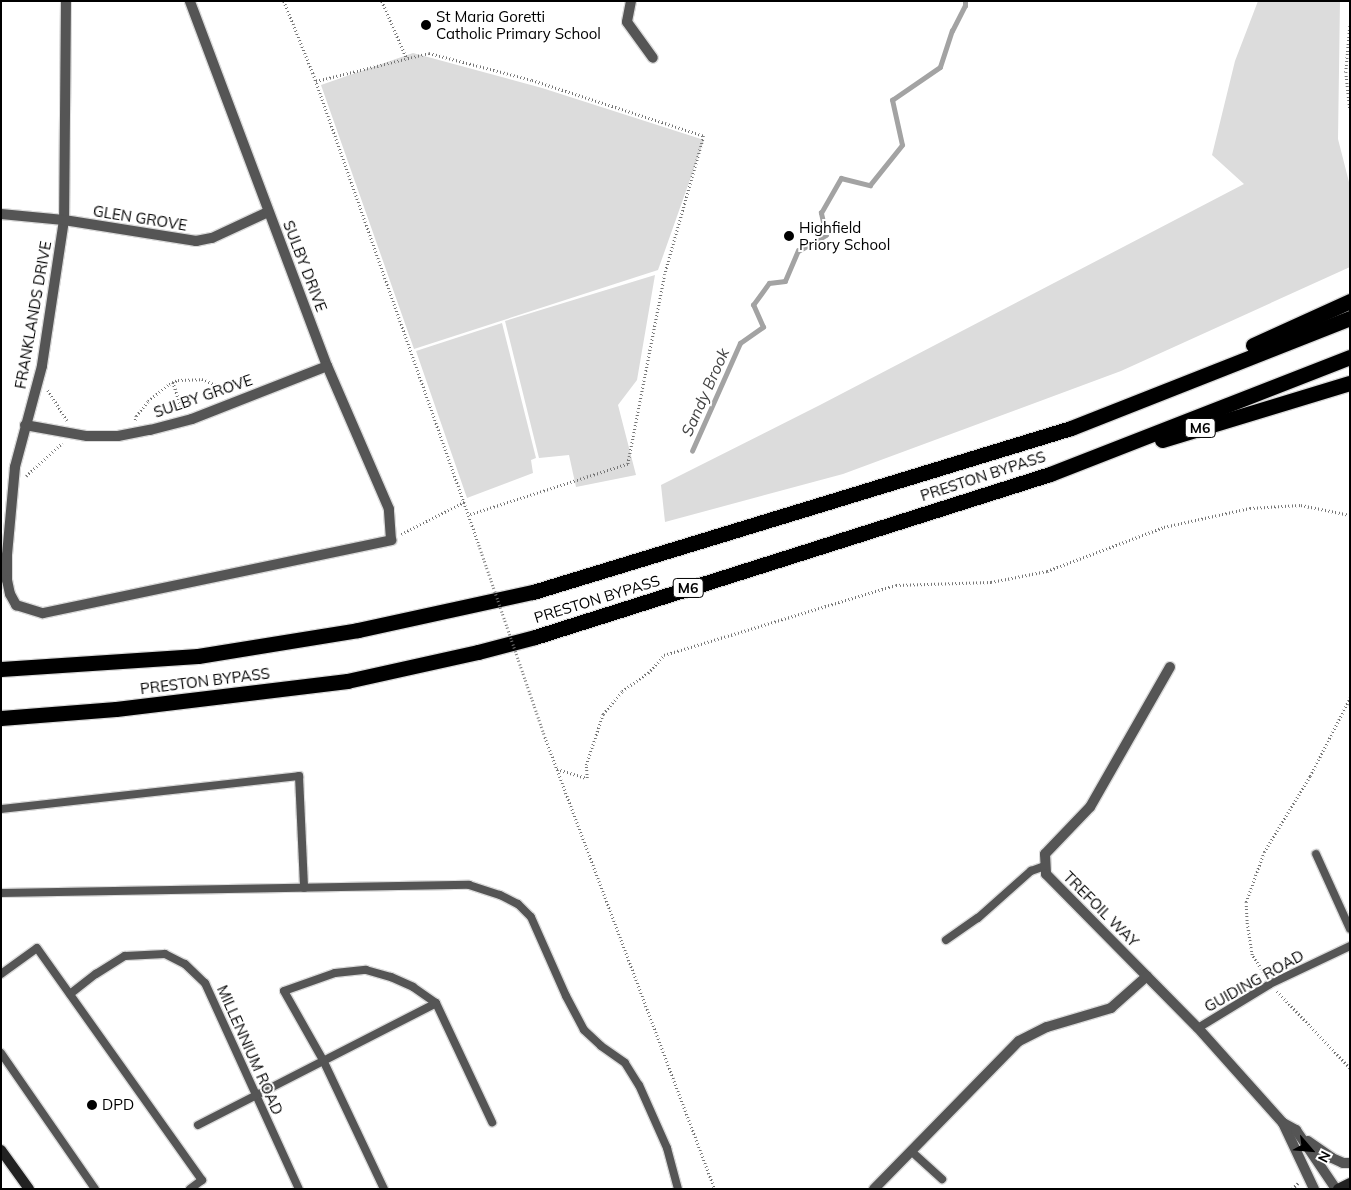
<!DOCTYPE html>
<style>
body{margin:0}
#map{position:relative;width:1351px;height:1190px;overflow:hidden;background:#fff;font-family:Mulish,sans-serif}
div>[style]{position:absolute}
.green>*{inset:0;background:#dcdcdc}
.stream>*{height:4.5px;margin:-2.25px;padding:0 2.25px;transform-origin:2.25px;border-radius:2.25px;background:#a3a3a3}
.path>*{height:2.5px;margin-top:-1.25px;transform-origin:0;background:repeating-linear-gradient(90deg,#777 0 1px,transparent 0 3.5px)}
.roads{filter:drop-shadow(1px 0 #dbdbdb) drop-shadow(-1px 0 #dbdbdb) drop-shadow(0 1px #dbdbdb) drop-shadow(0 -1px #dbdbdb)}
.lane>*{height:8px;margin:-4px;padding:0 4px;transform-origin:4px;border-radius:4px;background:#555}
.street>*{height:10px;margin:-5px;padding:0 5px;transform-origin:5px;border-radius:5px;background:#555}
.secondary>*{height:10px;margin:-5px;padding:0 5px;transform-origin:5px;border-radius:5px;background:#222}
.highway>*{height:15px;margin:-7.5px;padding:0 7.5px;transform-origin:7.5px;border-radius:7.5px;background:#000}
.path-bridge>*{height:2.5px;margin-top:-1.25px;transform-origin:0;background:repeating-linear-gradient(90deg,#777 0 1px,transparent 0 3.5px)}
.dots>*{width:14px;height:14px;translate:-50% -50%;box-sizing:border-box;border:2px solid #fff;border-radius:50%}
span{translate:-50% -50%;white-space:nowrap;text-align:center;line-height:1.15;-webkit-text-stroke:4px #fff;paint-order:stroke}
.shield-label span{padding:1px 4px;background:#fff;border:1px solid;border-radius:4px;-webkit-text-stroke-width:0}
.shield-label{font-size:14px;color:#000;font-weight:700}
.poi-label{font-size:15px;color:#000}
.left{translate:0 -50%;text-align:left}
.street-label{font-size:15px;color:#000}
.water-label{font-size:16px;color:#444;font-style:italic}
.frame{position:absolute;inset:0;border:2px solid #000;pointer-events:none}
.north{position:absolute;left:1286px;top:1125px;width:50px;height:50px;-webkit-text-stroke:4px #fff;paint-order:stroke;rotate:117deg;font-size:14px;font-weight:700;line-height:20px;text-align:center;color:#000}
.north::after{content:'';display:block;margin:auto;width:18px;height:22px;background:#000;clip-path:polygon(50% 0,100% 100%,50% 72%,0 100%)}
</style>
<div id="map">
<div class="green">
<div style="clip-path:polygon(1258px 1px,1340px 1px,1338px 139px,1350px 186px,1350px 267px,1121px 371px,843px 474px,665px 522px,661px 485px,820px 405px,1244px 184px,1212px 155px,1235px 61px)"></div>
<div style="clip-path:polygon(413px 53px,542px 88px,704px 140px,658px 270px,414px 349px,321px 85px)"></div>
<div style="clip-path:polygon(655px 275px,637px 380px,618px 405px,636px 475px,576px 487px,569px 455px,539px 458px,505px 321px)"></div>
<div style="clip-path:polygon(502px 323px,536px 458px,531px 460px,533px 473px,467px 498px,416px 351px)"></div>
</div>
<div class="stream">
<div style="left:692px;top:451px;width:118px;rotate:-66deg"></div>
<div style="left:740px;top:343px;width:28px;rotate:-35deg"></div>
<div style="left:763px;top:327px;width:24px;rotate:-114deg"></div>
<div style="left:753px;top:305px;width:27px;rotate:-54deg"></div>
<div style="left:769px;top:283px;width:16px;rotate:-7deg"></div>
<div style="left:785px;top:281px;width:33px;rotate:-67deg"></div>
<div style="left:798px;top:251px;width:32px;rotate:-30deg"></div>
<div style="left:826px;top:235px;width:23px;rotate:-103deg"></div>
<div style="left:821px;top:213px;width:40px;rotate:-60.3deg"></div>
<div style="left:841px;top:178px;width:30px;rotate:14deg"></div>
<div style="left:870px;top:185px;width:51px;rotate:-51.3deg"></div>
<div style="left:902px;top:145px;width:46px;rotate:-102.5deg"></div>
<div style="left:892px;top:100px;width:58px;rotate:-34.5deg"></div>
<div style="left:940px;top:67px;width:38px;rotate:-72deg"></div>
<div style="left:952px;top:31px;width:28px;rotate:-63deg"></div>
<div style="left:965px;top:6px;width:5px;rotate:-90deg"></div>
</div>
<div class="path">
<div style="left:284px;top:1px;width:78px;rotate:68.1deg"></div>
<div style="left:313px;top:73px;width:500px;rotate:70.62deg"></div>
<div style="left:382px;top:1px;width:63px;rotate:66.7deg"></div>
<div style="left:1350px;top:26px;width:46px;rotate:95deg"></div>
<div style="left:1346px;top:72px;width:36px;rotate:84deg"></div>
<div style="left:316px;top:81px;width:116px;rotate:-13.9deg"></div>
<div style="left:429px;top:53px;width:106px;rotate:14.7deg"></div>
<div style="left:532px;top:80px;width:181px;rotate:18deg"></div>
<div style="left:704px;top:136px;width:143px;rotate:105.8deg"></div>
<div style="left:665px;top:274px;width:194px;rotate:101deg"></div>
<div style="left:628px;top:464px;width:167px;rotate:162.2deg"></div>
<div style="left:173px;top:382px;width:29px;rotate:72deg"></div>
<div style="left:48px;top:390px;width:36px;rotate:58deg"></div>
<div style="left:135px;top:420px;width:4px;rotate:-76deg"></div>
<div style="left:136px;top:416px;width:19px;rotate:-51deg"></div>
<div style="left:148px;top:401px;width:27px;rotate:-39deg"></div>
<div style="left:169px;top:384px;width:10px;rotate:-24deg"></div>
<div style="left:178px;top:380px;width:24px;rotate:-2deg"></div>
<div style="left:202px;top:379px;width:30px;rotate:24deg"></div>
<div style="left:26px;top:476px;width:49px;rotate:-42.5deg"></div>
<div style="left:401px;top:534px;width:71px;rotate:-26.9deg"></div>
<div style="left:545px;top:737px;width:483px;rotate:69.4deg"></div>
<div style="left:557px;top:769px;width:31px;rotate:17deg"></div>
<div style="left:587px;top:778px;width:13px;rotate:-94deg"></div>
<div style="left:586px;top:765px;width:54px;rotate:-71.6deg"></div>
<div style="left:603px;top:714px;width:30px;rotate:-50deg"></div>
<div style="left:622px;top:691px;width:32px;rotate:-35deg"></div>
<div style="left:648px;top:673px;width:24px;rotate:-48deg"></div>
<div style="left:664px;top:655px;width:242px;rotate:-16.8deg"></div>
<div style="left:896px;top:585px;width:95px;rotate:-1.8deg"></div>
<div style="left:991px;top:582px;width:57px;rotate:-11.1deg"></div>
<div style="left:1047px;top:571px;width:125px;rotate:-20.6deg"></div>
<div style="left:1164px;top:527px;width:88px;rotate:-12.5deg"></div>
<div style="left:1250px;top:508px;width:51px;rotate:-3.4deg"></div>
<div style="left:1301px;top:505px;width:50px;rotate:11.5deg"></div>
<div style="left:1265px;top:975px;width:24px;rotate:-123deg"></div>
<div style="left:1252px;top:955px;width:31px;rotate:-99deg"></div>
<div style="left:1247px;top:924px;width:22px;rotate:-93deg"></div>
<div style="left:1246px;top:902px;width:53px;rotate:-70.2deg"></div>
<div style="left:1264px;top:852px;width:89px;rotate:-58.8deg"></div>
<div style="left:1310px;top:776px;width:88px;rotate:-62.9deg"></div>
<div style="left:1277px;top:991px;width:106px;rotate:46.5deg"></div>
<div style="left:1px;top:1188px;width:1px;rotate:90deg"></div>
<div style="left:1292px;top:1189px;width:10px;rotate:-45deg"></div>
</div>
<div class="roads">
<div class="lane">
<div style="left:1px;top:809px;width:300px;rotate:-6.3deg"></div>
<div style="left:299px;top:776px;width:112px;rotate:87.4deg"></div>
<div style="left:1316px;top:854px;width:82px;rotate:65.6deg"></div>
<div style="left:1px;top:893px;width:468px;rotate:-1deg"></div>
<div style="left:469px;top:885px;width:33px;rotate:18deg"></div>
<div style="left:500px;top:895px;width:20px;rotate:27deg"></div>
<div style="left:518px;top:904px;width:18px;rotate:45deg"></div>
<div style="left:531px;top:917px;width:86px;rotate:66.1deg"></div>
<div style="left:566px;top:996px;width:38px;rotate:62deg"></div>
<div style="left:584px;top:1030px;width:23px;rotate:43deg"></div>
<div style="left:601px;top:1046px;width:29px;rotate:35deg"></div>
<div style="left:625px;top:1063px;width:26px;rotate:58deg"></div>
<div style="left:639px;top:1085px;width:69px;rotate:66deg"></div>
<div style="left:667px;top:1148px;width:42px;rotate:75deg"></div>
<div style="left:946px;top:940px;width:39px;rotate:-35deg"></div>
<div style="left:978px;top:918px;width:71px;rotate:-41.6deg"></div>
<div style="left:1031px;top:871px;width:15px;rotate:-20deg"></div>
<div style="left:1px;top:974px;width:44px;rotate:-35.8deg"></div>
<div style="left:37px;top:948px;width:285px;rotate:54.6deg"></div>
<div style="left:202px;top:1180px;width:15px;rotate:143deg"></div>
<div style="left:70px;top:994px;width:33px;rotate:-38deg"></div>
<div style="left:96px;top:974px;width:34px;rotate:-32deg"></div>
<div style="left:125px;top:956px;width:40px;rotate:-2.9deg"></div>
<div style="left:165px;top:954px;width:22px;rotate:27deg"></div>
<div style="left:185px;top:964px;width:28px;rotate:44deg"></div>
<div style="left:205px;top:983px;width:226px;rotate:65.5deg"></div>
<div style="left:1198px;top:1028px;width:84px;rotate:-31.4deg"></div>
<div style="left:1270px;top:984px;width:89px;rotate:-25.4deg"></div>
<div style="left:1px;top:1053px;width:165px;rotate:55.3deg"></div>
<div style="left:198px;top:1125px;width:267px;rotate:-27.1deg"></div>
<div style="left:436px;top:1003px;width:132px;rotate:64.8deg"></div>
<div style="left:911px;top:1151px;width:42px;rotate:42.1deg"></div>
<div style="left:384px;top:1189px;width:143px;rotate:-115.3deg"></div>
<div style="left:323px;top:1060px;width:79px;rotate:-119.5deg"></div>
<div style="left:284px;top:991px;width:54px;rotate:-19.4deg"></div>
<div style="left:335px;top:973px;width:31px;rotate:-6deg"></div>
<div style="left:366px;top:970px;width:26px;rotate:16deg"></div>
<div style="left:391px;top:977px;width:24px;rotate:24deg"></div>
<div style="left:413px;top:987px;width:28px;rotate:35deg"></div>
</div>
<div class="street">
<div style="left:66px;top:1px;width:219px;rotate:90.5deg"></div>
<div style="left:64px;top:220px;width:148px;rotate:98.6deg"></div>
<div style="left:42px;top:366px;width:105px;rotate:105deg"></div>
<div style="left:15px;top:467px;width:88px;rotate:95.2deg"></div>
<div style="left:7px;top:555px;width:25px;rotate:90deg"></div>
<div style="left:7px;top:580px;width:14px;rotate:78deg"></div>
<div style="left:10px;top:594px;width:13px;rotate:61deg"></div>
<div style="left:16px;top:605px;width:28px;rotate:17deg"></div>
<div style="left:43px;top:613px;width:356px;rotate:-11.8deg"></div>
<div style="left:391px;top:540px;width:31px;rotate:-94deg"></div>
<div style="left:389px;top:509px;width:156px;rotate:-113.4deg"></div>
<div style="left:327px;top:366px;width:390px;rotate:-110.6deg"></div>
<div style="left:631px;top:1px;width:21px;rotate:101deg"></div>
<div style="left:627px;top:22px;width:44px;rotate:54.2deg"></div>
<div style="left:1px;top:214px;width:63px;rotate:5.4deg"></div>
<div style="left:64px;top:220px;width:134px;rotate:9deg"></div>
<div style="left:196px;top:241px;width:16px;rotate:-11deg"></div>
<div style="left:212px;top:238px;width:62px;rotate:-24.9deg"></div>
<div style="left:25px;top:425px;width:63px;rotate:10.1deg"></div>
<div style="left:87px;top:436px;width:31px"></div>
<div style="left:118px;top:436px;width:33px;rotate:-11deg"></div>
<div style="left:150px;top:430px;width:43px;rotate:-14.7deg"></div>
<div style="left:192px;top:419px;width:145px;rotate:-21.4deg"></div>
<div style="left:1170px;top:667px;width:161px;rotate:119.7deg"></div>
<div style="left:1090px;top:807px;width:65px;rotate:133.8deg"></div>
<div style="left:1045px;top:854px;width:20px;rotate:87deg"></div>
<div style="left:1046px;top:874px;width:216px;rotate:45.4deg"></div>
<div style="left:1198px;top:1028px;width:127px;rotate:48.2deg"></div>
<div style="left:1283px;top:1123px;width:73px;rotate:64.8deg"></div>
<div style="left:1283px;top:1123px;width:15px;rotate:28deg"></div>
<div style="left:1296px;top:1130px;width:71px;rotate:55.9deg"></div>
<div style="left:1308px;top:1141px;width:29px;rotate:35deg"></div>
<div style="left:1332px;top:1158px;width:12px;rotate:24deg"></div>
<div style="left:1343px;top:1163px;width:7px"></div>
<div style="left:874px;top:1189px;width:207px;rotate:-45.6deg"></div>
<div style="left:1019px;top:1041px;width:31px;rotate:-27deg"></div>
<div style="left:1047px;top:1027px;width:67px;rotate:-16.5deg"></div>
<div style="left:1111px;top:1008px;width:48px;rotate:-41.6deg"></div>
</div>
<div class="secondary">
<div style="left:1px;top:1150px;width:48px;rotate:54.3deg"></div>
<div style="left:1338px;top:1189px;width:13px;rotate:-27deg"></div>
</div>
<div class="highway">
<div style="left:1253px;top:345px;width:107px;rotate:-24.4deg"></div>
<div style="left:1162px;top:440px;width:196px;rotate:-16.9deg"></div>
<div style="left:1px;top:669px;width:197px;rotate:-3.8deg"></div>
<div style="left:198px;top:656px;width:162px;rotate:-9.2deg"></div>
<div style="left:358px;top:630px;width:179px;rotate:-12.3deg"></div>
<div style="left:533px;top:592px;width:562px;rotate:-16.95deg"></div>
<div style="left:1071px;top:428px;width:300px;rotate:-21.5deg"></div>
<div style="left:1px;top:718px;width:115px;rotate:-4.5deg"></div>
<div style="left:116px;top:709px;width:233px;rotate:-6.9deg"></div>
<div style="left:347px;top:681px;width:134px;rotate:-12.5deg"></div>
<div style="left:478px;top:652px;width:59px;rotate:-14.7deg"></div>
<div style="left:535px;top:637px;width:540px;rotate:-17.56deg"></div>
<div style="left:1050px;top:474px;width:322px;rotate:-21.3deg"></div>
</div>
</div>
<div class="path-bridge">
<div style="left:479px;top:545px;width:203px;rotate:71deg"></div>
</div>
<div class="dots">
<div style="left:426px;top:25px;background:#000"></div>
<div style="left:789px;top:236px;background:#000"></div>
<div style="left:92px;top:1105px;background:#000"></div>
</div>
<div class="shield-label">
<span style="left:1200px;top:428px">M6</span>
<span style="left:688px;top:588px">M6</span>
</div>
<div class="poi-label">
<span class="left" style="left:436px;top:25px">St Maria Goretti<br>Catholic Primary School</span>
<span class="left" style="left:799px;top:236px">Highfield<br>Priory School</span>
<span class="left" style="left:102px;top:1105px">DPD</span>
</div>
<div class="street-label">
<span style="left:140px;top:218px;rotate:9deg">GLEN GROVE</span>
<span style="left:305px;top:266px;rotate:69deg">SULBY DRIVE</span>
<span style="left:33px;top:315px;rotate:-80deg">FRANKLANDS DRIVE</span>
<span style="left:203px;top:396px;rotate:-19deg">SULBY GROVE</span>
<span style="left:983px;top:476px;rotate:-18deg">PRESTON BYPASS</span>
<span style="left:597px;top:599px;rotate:-17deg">PRESTON BYPASS</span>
<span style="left:205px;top:681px;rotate:-7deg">PRESTON BYPASS</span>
<span style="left:1101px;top:909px;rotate:45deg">TREFOIL WAY</span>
<span style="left:1254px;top:981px;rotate:-29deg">GUIDING ROAD</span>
<span style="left:250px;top:1050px;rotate:66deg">MILLENNIUM ROAD</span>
</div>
<div class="water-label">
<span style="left:705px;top:392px;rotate:-66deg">Sandy Brook</span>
</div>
<div class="frame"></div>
<div class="north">N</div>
</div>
